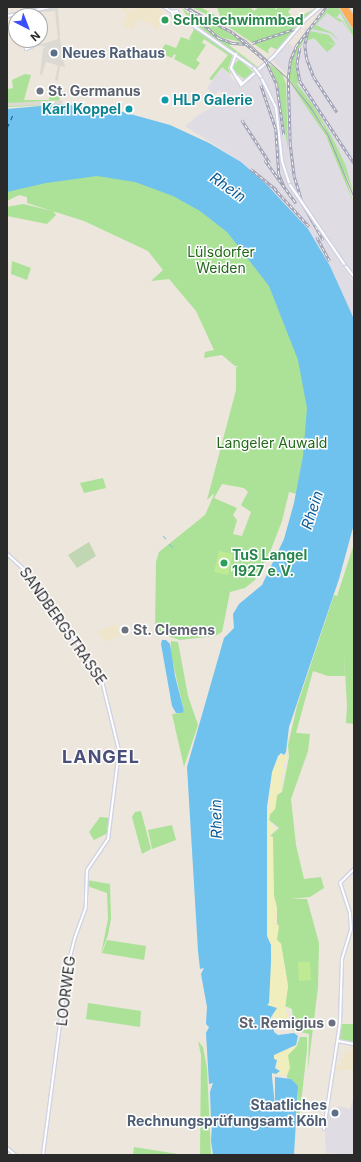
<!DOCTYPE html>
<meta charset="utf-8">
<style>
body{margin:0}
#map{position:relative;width:361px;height:1162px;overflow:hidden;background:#ece6dc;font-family:Inter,sans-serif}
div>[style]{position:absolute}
.industrial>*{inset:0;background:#dfdce4}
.education>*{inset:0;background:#eee5cb}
.green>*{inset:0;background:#abe298}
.sand>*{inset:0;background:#f1eebe}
.cemetery>*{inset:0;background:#c1d6b3}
.pitch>*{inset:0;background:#beea94}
.plaza>*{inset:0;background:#dcd9d2}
.water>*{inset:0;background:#6fc1ee}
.stream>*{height:1px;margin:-0.5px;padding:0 0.5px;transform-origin:0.5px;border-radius:0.5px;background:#6fc1ee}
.ferry>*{height:1px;margin-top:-0.5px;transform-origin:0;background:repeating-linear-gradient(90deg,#0e5d99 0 5px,transparent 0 9px)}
.tertiary-tunnel>*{height:2px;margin-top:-1px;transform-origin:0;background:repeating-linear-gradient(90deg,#c5c0b8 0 2px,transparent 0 3px)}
.roads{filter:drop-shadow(1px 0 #d1d3e3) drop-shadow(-1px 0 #d1d3e3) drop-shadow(0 1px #d1d3e3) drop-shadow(0 -1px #d1d3e3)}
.tertiary>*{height:2px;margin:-1px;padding:0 1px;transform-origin:1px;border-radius:1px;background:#fff}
.secondary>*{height:2px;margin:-1px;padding:0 1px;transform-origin:1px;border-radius:1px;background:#fff}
.motorway>*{height:3.5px;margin:-1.75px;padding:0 1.75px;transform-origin:1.75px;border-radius:1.75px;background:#fdad55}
.tram>*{height:1px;margin:-0.5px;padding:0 0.5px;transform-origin:0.5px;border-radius:0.5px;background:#9ea0b4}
.rail>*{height:2.5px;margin-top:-1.25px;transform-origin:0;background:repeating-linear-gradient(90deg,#fff 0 3px,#9ea0b4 0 6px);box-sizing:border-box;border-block:1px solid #9ea0b4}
.bridges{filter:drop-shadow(1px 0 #d1d3e3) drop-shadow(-1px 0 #d1d3e3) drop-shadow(0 1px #d1d3e3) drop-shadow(0 -1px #d1d3e3)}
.secondary-bridge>*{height:2px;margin:-1px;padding:0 1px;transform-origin:1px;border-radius:1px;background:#fff}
.dots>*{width:11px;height:11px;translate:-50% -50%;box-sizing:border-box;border:2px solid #fff;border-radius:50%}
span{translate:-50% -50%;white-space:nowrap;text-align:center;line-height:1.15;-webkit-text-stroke:3px #fff;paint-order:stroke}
.leisure-label{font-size:14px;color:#27864d;font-weight:700}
.left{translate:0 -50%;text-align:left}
.service-label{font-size:14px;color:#4e5e75;font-weight:700}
.right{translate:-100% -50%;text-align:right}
.worship-label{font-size:14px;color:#5b616d;font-weight:700}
.culture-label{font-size:14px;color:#0d838f;font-weight:700}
.park-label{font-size:14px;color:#23661a}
.street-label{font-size:14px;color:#2a2a2a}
.water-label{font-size:15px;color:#0e5d99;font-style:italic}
.district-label{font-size:18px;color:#4a4f7a;font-weight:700;letter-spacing:1px}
.frame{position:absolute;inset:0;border:8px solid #2a2a2a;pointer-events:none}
.north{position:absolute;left:8px;top:8px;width:40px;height:40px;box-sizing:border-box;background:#fff;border:1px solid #aaa;border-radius:50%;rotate:138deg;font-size:11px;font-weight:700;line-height:16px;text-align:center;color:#2a2a2a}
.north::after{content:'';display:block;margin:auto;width:14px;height:18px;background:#3c4ef9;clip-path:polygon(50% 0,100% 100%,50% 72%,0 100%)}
</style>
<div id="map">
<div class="industrial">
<div style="clip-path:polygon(327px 7px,335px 7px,354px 35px,354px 189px,331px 135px,295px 82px,294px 52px,308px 32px,304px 31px,305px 28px,310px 28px)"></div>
<div style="clip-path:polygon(289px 43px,293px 47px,286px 74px,272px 60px)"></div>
<div style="clip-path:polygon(266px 65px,274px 81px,282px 79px,284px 84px,290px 84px,313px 114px,332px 148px,354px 204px,354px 275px,315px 221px,313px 222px,354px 283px,354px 319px,324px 254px,289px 207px,241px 162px,185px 126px,201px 113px,225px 101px,220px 90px,214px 95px,207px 88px,222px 67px,241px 88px)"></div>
<div style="clip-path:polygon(354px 1097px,354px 1155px,326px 1153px,325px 1135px,329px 1108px,336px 1110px,339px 1106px,350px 1109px)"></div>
</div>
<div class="education">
<div style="clip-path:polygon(123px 7px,136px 12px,132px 7px,142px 7px,142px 9px,143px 7px,153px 7px,163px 11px,158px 30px,154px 28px,154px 25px,137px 19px,133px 29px,122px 26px,127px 13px,121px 11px)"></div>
<div style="clip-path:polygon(112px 625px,117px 626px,122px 634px,106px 642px,97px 632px)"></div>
<div style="clip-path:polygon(352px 1045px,354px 1045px,354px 1070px,335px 1070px,338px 1065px,342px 1065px,340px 1058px,344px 1058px,345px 1051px,350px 1052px)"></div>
</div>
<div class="green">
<div style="clip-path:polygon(191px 7px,202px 8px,231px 24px,220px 16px,217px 7px,250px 7px,254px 11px,259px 7px,274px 7px,276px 10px,278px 7px,292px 7px,288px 12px,295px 19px,318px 7px,299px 23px,278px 50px,271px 47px,268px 50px,269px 54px,218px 20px)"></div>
<div style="clip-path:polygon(329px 7px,340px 7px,354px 29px,354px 38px,340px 13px,337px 17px,334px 16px,343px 21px,351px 35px,342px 21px,340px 22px,327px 13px,316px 25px,332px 33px,339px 41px,330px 33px,312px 29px)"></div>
<div style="clip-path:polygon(182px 8px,219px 39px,230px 43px,248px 44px,261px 58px,246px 45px,229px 45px,259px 68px,257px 69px,189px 20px)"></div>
<div style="clip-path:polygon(185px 8px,207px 19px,245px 43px,219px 37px)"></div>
<div style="clip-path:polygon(194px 29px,233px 55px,228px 68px,231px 75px,222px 67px,212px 80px,209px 79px,228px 55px,204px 39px,202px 43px,206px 45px,196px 60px,200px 63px,195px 70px,174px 59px,176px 55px,174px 54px,172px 58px,160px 53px,165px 44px,176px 48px,181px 37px,193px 41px,189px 39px)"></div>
<div style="clip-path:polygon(308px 31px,296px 56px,295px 67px,299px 81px,297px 84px,313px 105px,331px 135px,345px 164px,354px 193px,323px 125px,288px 77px,294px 52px)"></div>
<div style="clip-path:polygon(310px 31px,329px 35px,337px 46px,335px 44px,325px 42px,335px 45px,327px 52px,314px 38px,306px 41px)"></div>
<div style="clip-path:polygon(239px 59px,253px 72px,244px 79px,234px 71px,233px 66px)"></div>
<div style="clip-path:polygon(269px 64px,282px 73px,286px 84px,288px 150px,278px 85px)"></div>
<div style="clip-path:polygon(25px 74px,31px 75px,24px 100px,49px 100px,52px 88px,63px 90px,58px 103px,54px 105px,7px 107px,7px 89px,13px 88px,12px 80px)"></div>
<div style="clip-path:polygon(288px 80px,311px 109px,327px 135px,342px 167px,354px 204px,326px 136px)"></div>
<div style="clip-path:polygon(evenodd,7px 147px,176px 164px,317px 336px,301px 495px,289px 492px,282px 521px,270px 552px,255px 580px,245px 588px,230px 592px,222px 632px,215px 636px,180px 640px,155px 632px,156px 562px,159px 552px,205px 515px,213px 497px,214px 493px,207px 500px,236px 390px,236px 367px,239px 366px,235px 366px,222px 355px,204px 358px,205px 352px,214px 350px,196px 311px,169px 279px,151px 281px,163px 270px,148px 251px,84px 221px,27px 203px,27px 197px,19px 195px,7px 201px,7px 147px,222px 484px,244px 488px,248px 492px,241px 505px,251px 512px,242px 536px,233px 534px,237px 520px,233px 515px,237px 508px,214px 498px,222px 484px)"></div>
<div style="clip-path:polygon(23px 204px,53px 211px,56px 215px,47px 224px,7px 216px,7px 207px)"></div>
<div style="clip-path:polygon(12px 261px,31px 268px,27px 280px,11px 274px)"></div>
<div style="clip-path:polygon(103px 478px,106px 488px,84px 493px,80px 483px)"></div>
<div style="clip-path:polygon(354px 544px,354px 724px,346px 723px,347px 706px,344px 652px,345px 676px,328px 676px,313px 671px,296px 733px,310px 734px,308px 751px,291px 799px,296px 845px,304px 879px,321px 877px,324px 888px,310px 897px,291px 899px,307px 899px,319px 943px,318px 987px,308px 1069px,309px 1034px,279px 1027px,287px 1024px,301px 1025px,293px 1022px,292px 1009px,285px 1006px,288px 986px,281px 944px,277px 940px,277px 908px,274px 896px,273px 871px,273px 837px,270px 836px,279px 828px,269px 820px,270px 814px,275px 809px,277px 795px,282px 792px,289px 757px,288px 745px,297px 706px,334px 595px,337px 596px)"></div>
<div style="clip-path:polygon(171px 641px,178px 642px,188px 696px,198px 725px,184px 767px,172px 714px,182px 713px,184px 711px,171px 655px)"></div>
<div style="clip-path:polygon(141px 811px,151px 849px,142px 854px,132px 817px,135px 812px)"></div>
<div style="clip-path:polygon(100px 817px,109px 818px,108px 833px,94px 840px,89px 832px)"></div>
<div style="clip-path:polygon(172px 825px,176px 840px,152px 849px,148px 830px)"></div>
<div style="clip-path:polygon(87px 880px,110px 884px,111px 919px,108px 935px,101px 954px,108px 919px,107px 893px,87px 886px)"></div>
<div style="clip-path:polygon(107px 940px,146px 946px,144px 960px,102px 953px)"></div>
<div style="clip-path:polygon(88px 1003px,141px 1011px,140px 1027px,86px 1019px)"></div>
<div style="clip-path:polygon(342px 1024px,354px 1024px,354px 1042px,340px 1039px)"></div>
<div style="clip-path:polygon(300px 1037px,307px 1037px,307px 1050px,299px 1121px,296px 1120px,298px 1094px,291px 1079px,287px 1078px,288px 1055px,297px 1045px)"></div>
<div style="clip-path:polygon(198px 1041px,203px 1047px,207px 1068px,211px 1155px,200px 1155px,201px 1055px)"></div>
<div style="clip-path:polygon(134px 1147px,184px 1155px,133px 1155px)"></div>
</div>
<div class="sand">
<div style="clip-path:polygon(281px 753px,288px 757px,283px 764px,285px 772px,281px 775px,281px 791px,277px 795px,275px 809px,270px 814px,269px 820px,275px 829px,270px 836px,273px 837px,274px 896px,277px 908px,276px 923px,279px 926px,277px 940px,281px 944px,288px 986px,285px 1008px,288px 1017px,283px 1023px,277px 1018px,275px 1025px,270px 1026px,275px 1010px,267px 1005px,269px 1003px,271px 945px,267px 936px,266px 835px,272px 772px)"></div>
<div style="clip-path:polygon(298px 1045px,288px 1055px,290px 1068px,287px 1075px,276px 1074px,277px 1060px,274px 1059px,274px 1055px)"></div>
</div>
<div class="cemetery">
<div style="clip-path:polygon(89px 542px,96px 556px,77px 568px,68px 555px)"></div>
</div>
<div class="pitch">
<div style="clip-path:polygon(219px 551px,233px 554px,228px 575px,214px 572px)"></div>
<div style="clip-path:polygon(298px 962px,310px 962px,311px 980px,299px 981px)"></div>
</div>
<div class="plaza">
<div style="clip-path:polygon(58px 7px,60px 38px,61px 44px,65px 46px,64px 50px,66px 53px,63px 59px,65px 67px,60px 66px,58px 81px,55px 80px,58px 66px,54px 64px,46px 62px,42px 75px,40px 74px,43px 48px,46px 47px,39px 45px,58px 39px,55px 11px,29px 13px)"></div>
<div style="clip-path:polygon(63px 100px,61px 105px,57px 103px,56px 105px,7px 106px,7px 103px)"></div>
</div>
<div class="water">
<div style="clip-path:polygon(62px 104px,123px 112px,170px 125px,209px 143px,241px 162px,267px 185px,308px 229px,330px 266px,354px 319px,354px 524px,339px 579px,289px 727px,286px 752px,284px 755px,281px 753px,278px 756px,272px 772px,267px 807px,267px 936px,271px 945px,271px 962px,269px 1003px,267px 1005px,277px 1008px,271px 1017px,270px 1026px,273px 1026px,274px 1032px,278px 1035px,294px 1033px,298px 1036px,296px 1045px,274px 1055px,274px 1059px,277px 1060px,275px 1068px,280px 1071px,276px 1074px,272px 1073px,272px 1077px,275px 1106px,275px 1077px,291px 1079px,298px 1086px,294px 1155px,213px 1155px,211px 1141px,212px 1124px,214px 1122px,214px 1117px,211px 1119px,210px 1092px,213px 1083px,209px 1084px,206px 1033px,209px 1027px,206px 1024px,207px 1007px,201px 974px,204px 968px,200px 969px,198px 951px,187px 767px,224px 638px,234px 628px,233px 614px,239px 604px,262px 585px,284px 539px,294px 503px,303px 456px,307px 408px,298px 360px,269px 286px,227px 232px,200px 211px,173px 196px,135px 182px,97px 176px,46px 183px,7px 192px,7px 109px)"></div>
<div style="clip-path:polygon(166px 640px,170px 644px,175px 676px,184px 711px,182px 713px,176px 713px,172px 706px,161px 644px,162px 640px)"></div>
</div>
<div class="stream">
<div style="left:163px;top:536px;width:3px;rotate:45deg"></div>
<div style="left:169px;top:544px;width:4px;rotate:45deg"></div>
</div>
<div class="ferry">
<div style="left:7px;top:128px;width:17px;rotate:-66deg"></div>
</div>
<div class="tertiary-tunnel">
<div style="left:38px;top:7px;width:7px;rotate:82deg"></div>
</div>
<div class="roads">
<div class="tertiary">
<div style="left:18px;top:14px;width:4px;rotate:27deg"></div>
<div style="left:39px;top:14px;width:2px;rotate:90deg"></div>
<div style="left:25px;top:40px;width:9px;rotate:84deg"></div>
<div style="left:26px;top:49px;width:14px;rotate:-25deg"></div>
<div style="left:39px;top:43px;width:16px;rotate:-86deg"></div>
<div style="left:7px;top:554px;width:27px;rotate:42deg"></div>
<div style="left:27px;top:572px;width:128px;rotate:54.8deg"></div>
<div style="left:101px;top:677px;width:76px;rotate:76.3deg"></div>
<div style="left:119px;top:751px;width:89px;rotate:97.1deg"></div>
<div style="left:108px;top:839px;width:37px;rotate:124deg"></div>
<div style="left:87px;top:870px;width:37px;rotate:92deg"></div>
<div style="left:86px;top:907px;width:32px;rotate:110deg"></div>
<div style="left:75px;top:937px;width:34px;rotate:104deg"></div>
<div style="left:67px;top:970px;width:187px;rotate:97.4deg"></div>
<div style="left:338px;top:1041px;width:16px;rotate:11deg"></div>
<div style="left:324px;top:1129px;width:107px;rotate:-81.4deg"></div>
<div style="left:340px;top:1023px;width:64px;rotate:-88.2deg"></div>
<div style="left:342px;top:959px;width:31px;rotate:-73deg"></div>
<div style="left:351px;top:929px;width:16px;rotate:-94deg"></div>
<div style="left:350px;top:913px;width:32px;rotate:-108deg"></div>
<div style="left:340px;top:883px;width:20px;rotate:-45deg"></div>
</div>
<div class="secondary">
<div style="left:164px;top:7px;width:9px;rotate:32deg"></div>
<div style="left:172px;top:12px;width:4px;rotate:76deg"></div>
<div style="left:173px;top:16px;width:5px;rotate:-11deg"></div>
<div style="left:172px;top:12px;width:5px;rotate:-11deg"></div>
<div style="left:177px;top:11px;width:4px;rotate:76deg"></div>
<div style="left:178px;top:15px;width:93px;rotate:34.9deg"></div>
<div style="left:7px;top:16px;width:44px;rotate:-11.8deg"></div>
<div style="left:236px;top:54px;width:15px;rotate:110deg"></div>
<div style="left:231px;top:68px;width:20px;rotate:60deg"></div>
<div style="left:241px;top:85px;width:44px;rotate:-41.3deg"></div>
<div style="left:274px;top:56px;width:48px;rotate:-49.3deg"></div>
<div style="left:305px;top:20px;width:20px;rotate:-41deg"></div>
<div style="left:237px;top:77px;width:9px;rotate:49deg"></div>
<div style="left:261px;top:77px;width:34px;rotate:64deg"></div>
<div style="left:276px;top:108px;width:53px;rotate:83.5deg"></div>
<div style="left:282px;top:161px;width:25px;rotate:72deg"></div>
<div style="left:344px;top:264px;width:16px;rotate:52deg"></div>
<div style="left:7px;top:1148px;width:11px;rotate:41deg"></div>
</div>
<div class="motorway">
<div style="left:342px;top:7px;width:22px;rotate:58deg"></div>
<div style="left:346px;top:7px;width:14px;rotate:56deg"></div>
</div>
</div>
<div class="tram">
<div style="left:188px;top:7px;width:66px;rotate:30.1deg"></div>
<div style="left:245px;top:40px;width:58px;rotate:42.2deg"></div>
<div style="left:288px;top:79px;width:36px;rotate:52deg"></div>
<div style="left:310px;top:107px;width:34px;rotate:58deg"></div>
<div style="left:328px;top:136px;width:67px;rotate:67.2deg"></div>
</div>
<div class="rail">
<div style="left:185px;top:7px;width:53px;rotate:28deg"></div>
<div style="left:232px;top:32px;width:45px;rotate:40.5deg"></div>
<div style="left:266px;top:61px;width:26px;rotate:65deg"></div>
<div style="left:277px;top:85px;width:50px;rotate:82deg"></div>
<div style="left:190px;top:12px;width:39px;rotate:42deg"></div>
<div style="left:219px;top:38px;width:15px;rotate:20deg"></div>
<div style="left:233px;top:43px;width:14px;rotate:4deg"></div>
<div style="left:308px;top:32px;width:13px;rotate:103deg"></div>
<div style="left:305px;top:45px;width:14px;rotate:82deg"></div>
<div style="left:307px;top:59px;width:19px;rotate:69deg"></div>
<div style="left:314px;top:77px;width:42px;rotate:56.7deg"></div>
<div style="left:252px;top:43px;width:44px;rotate:-18.4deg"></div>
<div style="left:300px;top:48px;width:17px;rotate:100deg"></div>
<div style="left:297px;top:65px;width:16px;rotate:79deg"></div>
<div style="left:300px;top:81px;width:98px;rotate:56.6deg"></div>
<div style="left:261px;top:85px;width:46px;rotate:71.2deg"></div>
<div style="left:276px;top:129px;width:45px;rotate:86.2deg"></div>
<div style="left:279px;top:174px;width:13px;rotate:67deg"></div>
<div style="left:242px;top:120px;width:51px;rotate:56.9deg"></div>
<div style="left:265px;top:160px;width:53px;rotate:54.2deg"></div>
<div style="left:251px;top:169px;width:33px;rotate:39deg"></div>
<div style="left:274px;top:188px;width:52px;rotate:47.4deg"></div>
<div style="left:317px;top:237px;width:27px;rotate:62deg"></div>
<div style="left:323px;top:240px;width:39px;rotate:-120deg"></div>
<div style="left:303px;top:206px;width:30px;rotate:-107deg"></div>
<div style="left:294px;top:177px;width:32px;rotate:-97deg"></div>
<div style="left:290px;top:145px;width:67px;rotate:-91.7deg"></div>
<div style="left:288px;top:78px;width:17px;rotate:-83deg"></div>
<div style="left:290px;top:61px;width:16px;rotate:-68deg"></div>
<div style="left:296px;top:46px;width:49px;rotate:-52.4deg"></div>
</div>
<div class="bridges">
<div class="secondary-bridge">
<div style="left:254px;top:68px;width:11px;rotate:52deg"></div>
<div style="left:290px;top:185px;width:96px;rotate:55.6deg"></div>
</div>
</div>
<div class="dots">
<div style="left:165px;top:20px;background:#2e9e5b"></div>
<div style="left:54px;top:53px;background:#5c6f8a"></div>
<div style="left:40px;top:91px;background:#6b7280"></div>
<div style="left:165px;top:100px;background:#0f9aa8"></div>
<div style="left:129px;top:109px;background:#0f9aa8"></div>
<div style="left:224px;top:563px;background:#2e9e5b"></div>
<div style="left:125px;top:630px;background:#6b7280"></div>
<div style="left:332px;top:1023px;background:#6b7280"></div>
<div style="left:335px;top:1113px;background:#5c6f8a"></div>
</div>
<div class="leisure-label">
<span class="left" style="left:173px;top:20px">Schulschwimmbad</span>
<span class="left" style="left:232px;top:563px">TuS Langel<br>1927 e.V.</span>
</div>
<div class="service-label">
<span class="left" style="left:62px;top:53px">Neues Rathaus</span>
<span class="right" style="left:327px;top:1113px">Staatliches<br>Rechnungsprüfungsamt Köln</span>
</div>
<div class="worship-label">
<span class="left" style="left:48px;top:91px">St. Germanus</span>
<span class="left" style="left:133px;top:630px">St. Clemens</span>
<span class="right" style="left:324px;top:1023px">St. Remigius</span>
</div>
<div class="culture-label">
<span class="left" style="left:173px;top:100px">HLP Galerie</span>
<span class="right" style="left:121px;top:109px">Karl Koppel</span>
</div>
<div class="park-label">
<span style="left:221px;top:260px">Lülsdorfer<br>Weiden</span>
<span style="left:272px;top:443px">Langeler Auwald</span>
</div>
<div class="street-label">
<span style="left:63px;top:626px;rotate:55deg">SANDBERGSTRASSE</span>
<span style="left:66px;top:991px;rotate:-83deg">LOORWEG</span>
</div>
<div class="water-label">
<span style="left:228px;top:187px;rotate:35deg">Rhein</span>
<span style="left:312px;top:510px;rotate:-72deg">Rhein</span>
<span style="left:216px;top:819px;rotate:-91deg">Rhein</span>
</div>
<div class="district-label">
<span style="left:101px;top:757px">LANGEL</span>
</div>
<div class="frame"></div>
<div class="north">N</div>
</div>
